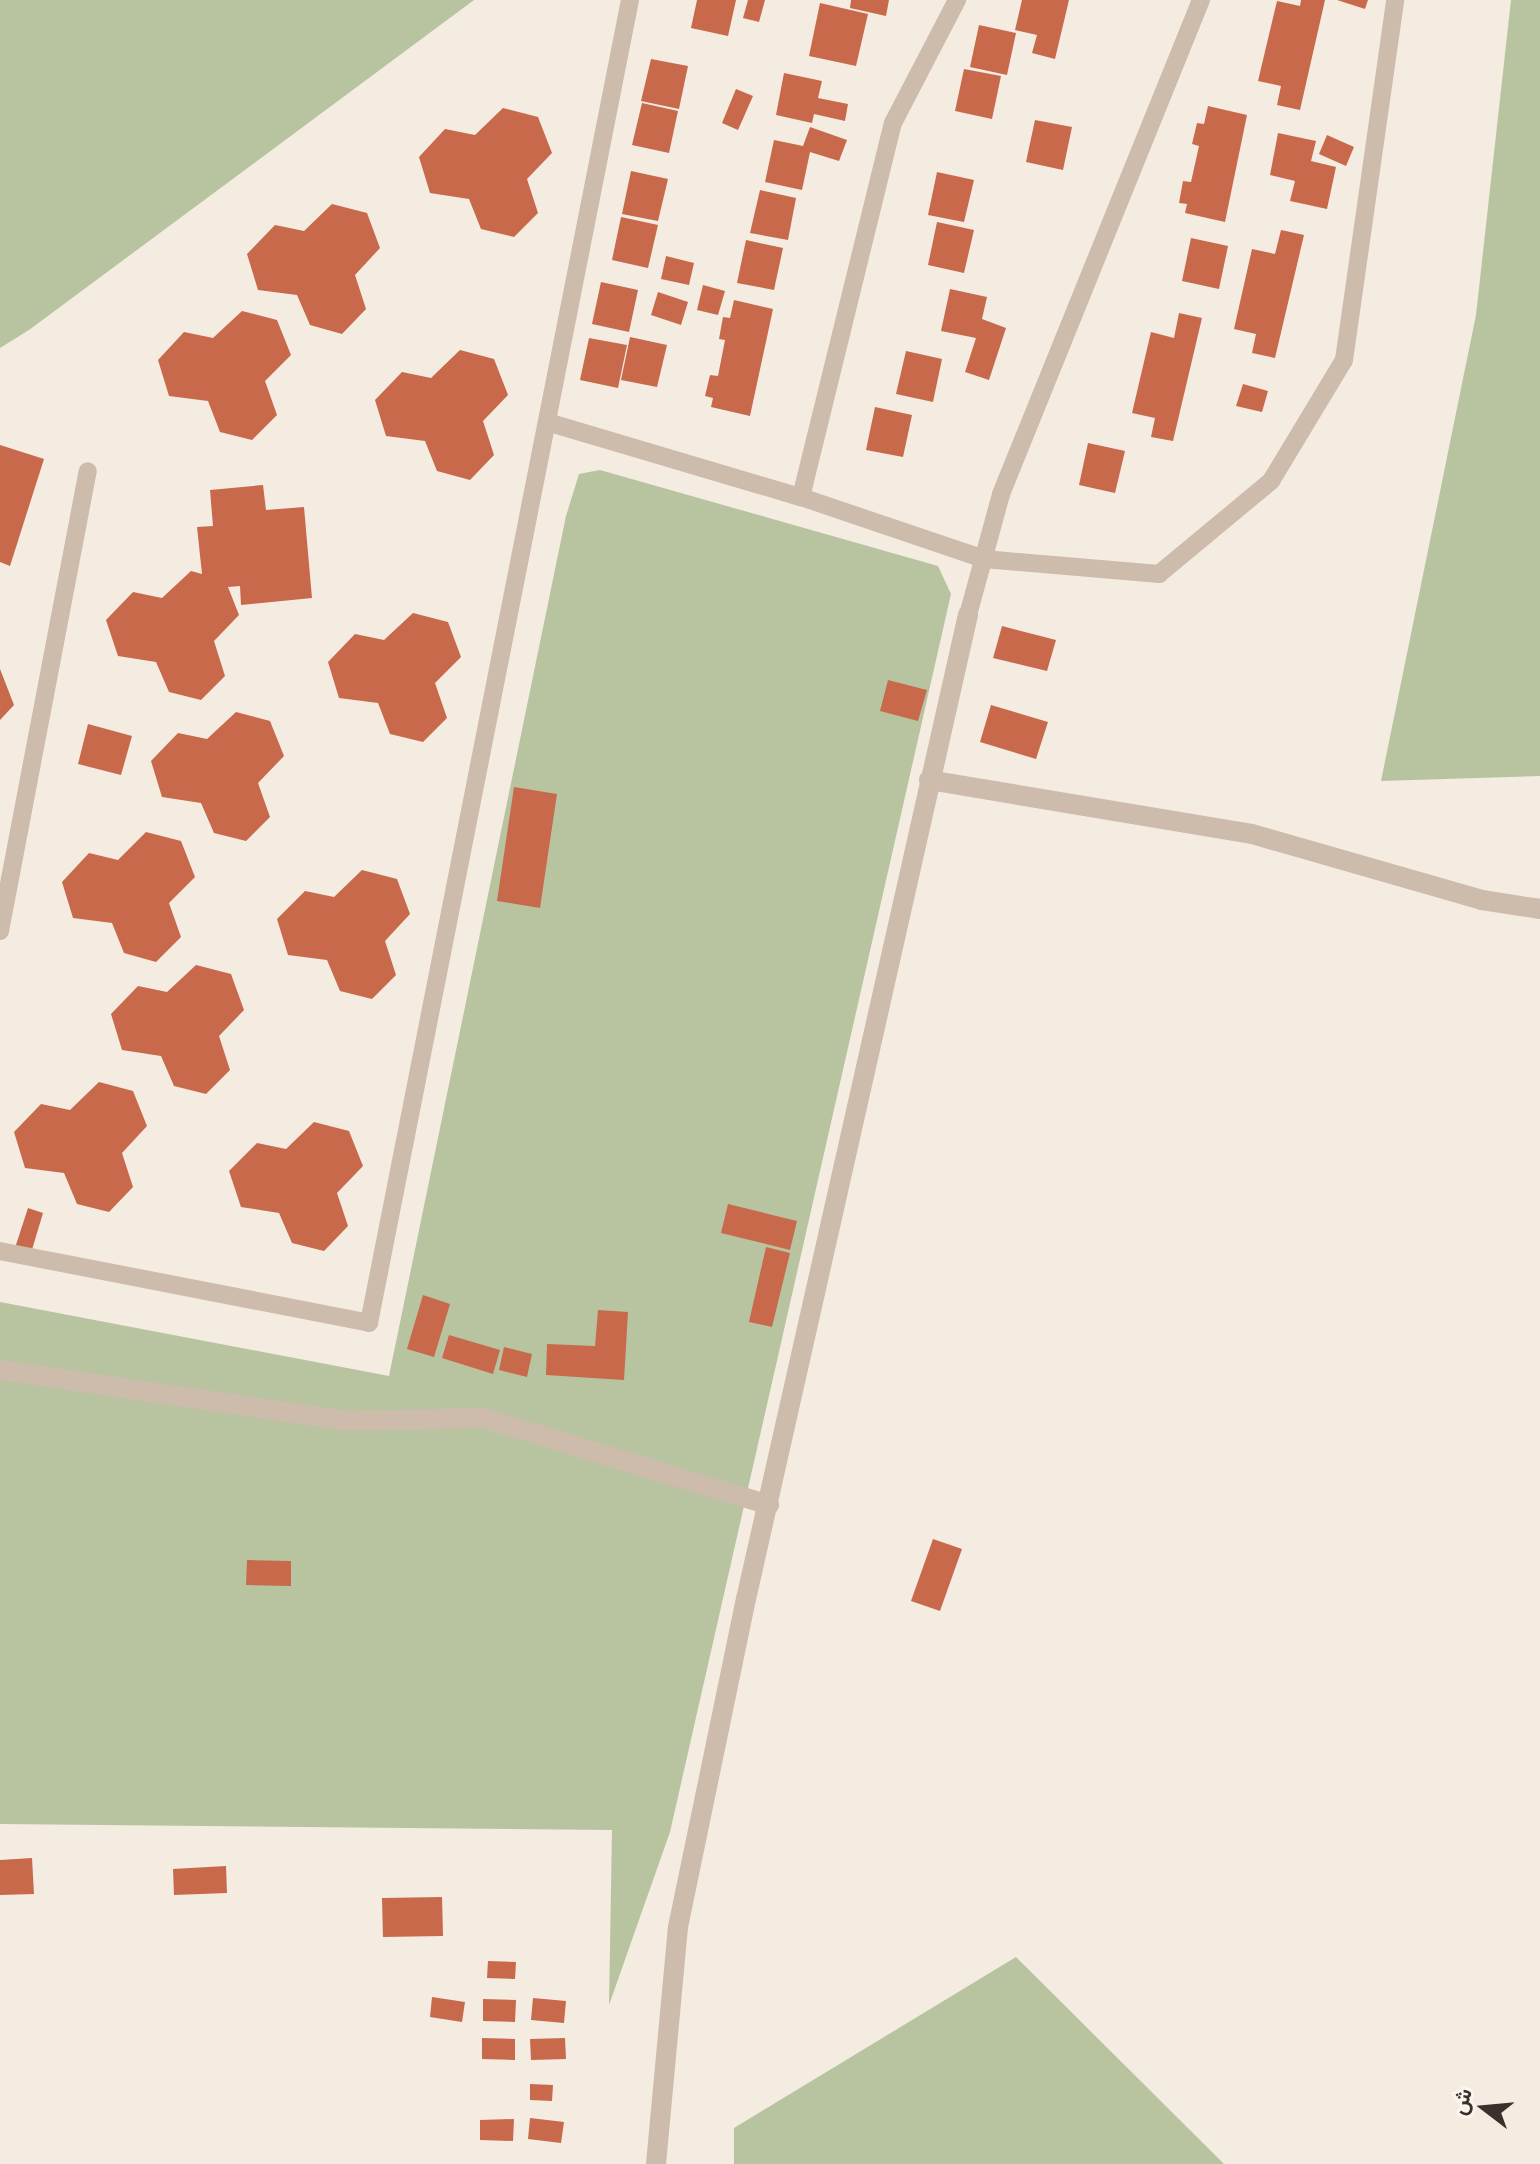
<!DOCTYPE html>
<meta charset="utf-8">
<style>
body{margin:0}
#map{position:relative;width:1540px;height:2164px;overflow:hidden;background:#f4ebe1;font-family:"Golos Text",Vazirmatn,sans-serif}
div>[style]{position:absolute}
.green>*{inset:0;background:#b8c4a0}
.building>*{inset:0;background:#c8694b}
.service>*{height:18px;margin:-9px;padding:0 9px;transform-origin:9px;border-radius:9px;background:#cdbbac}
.minor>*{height:20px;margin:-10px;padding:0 10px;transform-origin:10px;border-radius:10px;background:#cdbbac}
.tertiary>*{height:20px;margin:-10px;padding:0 10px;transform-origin:10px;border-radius:10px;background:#cdbbac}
span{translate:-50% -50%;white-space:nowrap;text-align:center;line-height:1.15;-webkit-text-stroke:6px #fbf5ee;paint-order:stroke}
.north{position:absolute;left:1444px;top:2068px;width:80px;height:80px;-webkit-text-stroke:6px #fbf5ee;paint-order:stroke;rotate:286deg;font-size:22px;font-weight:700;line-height:32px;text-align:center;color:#3b302b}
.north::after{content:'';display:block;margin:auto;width:28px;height:36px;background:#3b302b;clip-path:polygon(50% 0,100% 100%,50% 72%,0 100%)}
</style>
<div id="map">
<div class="green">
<div style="clip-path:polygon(0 0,474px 0,29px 330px,0 348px)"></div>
<div style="clip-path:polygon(1511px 0,1540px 0,1540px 776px,1381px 781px,1476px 315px)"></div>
<div style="clip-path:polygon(600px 470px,938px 566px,951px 594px,670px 1832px,609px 2005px,612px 1830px,0 1824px,0 1302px,389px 1376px,566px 516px,579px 474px)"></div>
<div style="clip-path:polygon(1016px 1957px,1224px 2164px,734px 2164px,734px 2128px)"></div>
</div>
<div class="building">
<div style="clip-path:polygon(697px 0,736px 0,728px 36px,691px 28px)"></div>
<div style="clip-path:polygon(748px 0,765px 0,759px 22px,743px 18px)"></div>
<div style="clip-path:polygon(851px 0,889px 0,886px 16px,850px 8px)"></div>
<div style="clip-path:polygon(1022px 0,1069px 0,1055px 59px,1032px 53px,1037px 35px,1015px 30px)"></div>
<div style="clip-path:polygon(1301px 0,1325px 0,1300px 110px,1277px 105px,1281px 86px,1258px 81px,1277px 1px,1300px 6px)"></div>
<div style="clip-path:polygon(1337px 0,1368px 0,1365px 9px)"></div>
<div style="clip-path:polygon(820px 3px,868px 14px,856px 66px,809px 56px)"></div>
<div style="clip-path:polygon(979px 25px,1016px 33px,1007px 75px,970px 67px)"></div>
<div style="clip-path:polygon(651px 59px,688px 66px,679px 109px,641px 101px)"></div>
<div style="clip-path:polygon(964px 69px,1001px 76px,992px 119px,955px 111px)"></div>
<div style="clip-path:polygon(784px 73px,822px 81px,818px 98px,848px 104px,845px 121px,814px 114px,812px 123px,776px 115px)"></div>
<div style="clip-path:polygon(736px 89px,753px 96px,738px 130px,722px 123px)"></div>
<div style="clip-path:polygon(642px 103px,678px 111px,669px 153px,632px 145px)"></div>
<div style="clip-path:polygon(1208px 106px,1247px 115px,1225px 222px,1185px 213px,1187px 204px,1179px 203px,1183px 181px,1191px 182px,1199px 146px,1192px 144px,1197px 123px,1204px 124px)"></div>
<div style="clip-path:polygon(503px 108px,538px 117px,552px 153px,527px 179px,538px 213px,514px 237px,481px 229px,469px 199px,430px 193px,419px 157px,445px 129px,475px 135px)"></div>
<div style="clip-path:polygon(1035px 120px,1072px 127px,1063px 170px,1026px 162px)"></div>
<div style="clip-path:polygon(810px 127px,847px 140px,839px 161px,810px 152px,802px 190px,765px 182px,774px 140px,803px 146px)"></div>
<div style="clip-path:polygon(1278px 133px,1316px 141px,1311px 161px,1336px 167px,1327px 209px,1290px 201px,1295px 181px,1270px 175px)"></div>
<div style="clip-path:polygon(1327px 135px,1354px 147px,1346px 166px,1319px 154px)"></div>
<div style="clip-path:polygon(631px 171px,668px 179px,658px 221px,622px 214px)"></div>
<div style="clip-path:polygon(937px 172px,974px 180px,964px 222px,928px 215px)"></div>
<div style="clip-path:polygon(760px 190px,796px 198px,788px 240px,750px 233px)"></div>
<div style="clip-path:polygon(332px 204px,367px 213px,380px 248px,355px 275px,366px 309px,342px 334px,310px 325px,297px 295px,258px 290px,247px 254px,275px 225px,304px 231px)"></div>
<div style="clip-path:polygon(621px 217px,658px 225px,648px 268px,612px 260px)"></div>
<div style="clip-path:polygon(937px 222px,974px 230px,964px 273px,928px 265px)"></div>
<div style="clip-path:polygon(1281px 230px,1304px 235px,1275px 358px,1252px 353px,1256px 334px,1234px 329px,1252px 249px,1275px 254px)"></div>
<div style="clip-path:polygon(1191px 238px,1228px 246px,1219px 289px,1182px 281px)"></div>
<div style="clip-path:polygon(746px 240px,783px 248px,774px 290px,737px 283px)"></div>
<div style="clip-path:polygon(666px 256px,694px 263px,689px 285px,661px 279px)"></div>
<div style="clip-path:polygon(601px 282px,638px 290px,629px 332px,592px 324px)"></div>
<div style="clip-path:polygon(703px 285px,725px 291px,718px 315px,697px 310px)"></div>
<div style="clip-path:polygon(950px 289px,987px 297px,982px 319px,1006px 328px,989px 380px,965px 372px,976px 338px,941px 331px)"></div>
<div style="clip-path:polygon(658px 292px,688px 302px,681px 325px,651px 315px)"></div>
<div style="clip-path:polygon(734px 300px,773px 309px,750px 416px,711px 407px,713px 398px,705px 396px,710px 375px,718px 376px,725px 340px,719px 339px,723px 317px,730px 318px)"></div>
<div style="clip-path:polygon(242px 311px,277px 320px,291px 355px,265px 381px,277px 415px,252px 440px,220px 432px,208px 401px,169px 396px,158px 360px,184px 332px,213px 338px)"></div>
<div style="clip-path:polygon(1179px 313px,1202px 318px,1173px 441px,1151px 437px,1155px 418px,1132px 413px,1151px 332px,1174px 338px)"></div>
<div style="clip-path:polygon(630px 337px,667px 345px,657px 387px,621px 380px)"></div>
<div style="clip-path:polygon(589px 338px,627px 345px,618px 388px,580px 380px)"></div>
<div style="clip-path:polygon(460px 350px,494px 359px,508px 395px,483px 421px,494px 455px,470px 480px,437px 471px,425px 441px,386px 436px,375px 400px,402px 372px,431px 378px)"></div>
<div style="clip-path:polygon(906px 351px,942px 359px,933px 402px,896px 394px)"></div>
<div style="clip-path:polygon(1243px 384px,1268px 391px,1262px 412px,1236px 406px)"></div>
<div style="clip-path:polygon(875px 407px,912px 415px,903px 457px,866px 450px)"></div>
<div style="clip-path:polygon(1088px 443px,1125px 451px,1115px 493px,1079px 485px)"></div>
<div style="clip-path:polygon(0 445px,44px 459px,10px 566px,0 562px)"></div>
<div style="clip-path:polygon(263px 485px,266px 510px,304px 507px,312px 598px,241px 605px,240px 586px,228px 587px,239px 615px,214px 641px,225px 676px,201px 700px,169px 692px,156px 662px,118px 656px,106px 620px,133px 592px,162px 598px,191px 571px,202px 574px,197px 527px,213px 526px,210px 490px)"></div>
<div style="clip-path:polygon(413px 613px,448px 622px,461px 657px,435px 683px,447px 718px,423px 742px,390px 734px,378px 703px,339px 698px,328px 662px,355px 634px,384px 640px)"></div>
<div style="clip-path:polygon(1002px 626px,1056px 640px,1047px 671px,993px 658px)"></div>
<div style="clip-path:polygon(0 669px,14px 705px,0 720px)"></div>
<div style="clip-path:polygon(888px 680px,927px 690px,918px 721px,880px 711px)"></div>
<div style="clip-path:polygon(991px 705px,1048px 722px,1036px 759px,980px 742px)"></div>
<div style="clip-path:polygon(236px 712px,270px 721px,284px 756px,258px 783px,270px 817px,246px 841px,214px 833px,201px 803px,162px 797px,151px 761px,178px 733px,207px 739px)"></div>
<div style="clip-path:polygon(88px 724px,132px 736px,121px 775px,78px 764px)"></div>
<div style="clip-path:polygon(514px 787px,557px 794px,540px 908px,497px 901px)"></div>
<div style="clip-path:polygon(146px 832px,181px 841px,195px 877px,169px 903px,181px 937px,156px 962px,124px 953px,112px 923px,73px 918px,62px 882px,89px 853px,118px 860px)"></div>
<div style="clip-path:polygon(362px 870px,397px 879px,410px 914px,385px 941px,396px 975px,372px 999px,340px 991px,327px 960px,288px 955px,277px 919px,305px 891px,334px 897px)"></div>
<div style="clip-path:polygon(196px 965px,231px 974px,244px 1010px,219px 1036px,230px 1070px,206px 1094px,174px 1086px,161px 1056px,122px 1050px,111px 1014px,138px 986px,167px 992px)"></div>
<div style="clip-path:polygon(99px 1082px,133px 1091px,147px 1126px,122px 1153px,133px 1187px,109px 1212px,77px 1204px,64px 1173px,25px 1168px,14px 1132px,41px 1104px,70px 1110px)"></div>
<div style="clip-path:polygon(314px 1122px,349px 1131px,363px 1166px,337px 1193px,348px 1226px,324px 1251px,292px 1243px,279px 1213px,241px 1207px,229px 1171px,257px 1143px,286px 1149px)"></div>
<div style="clip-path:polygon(728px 1204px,797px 1221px,790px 1250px,721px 1233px)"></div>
<div style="clip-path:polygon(28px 1208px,43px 1213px,31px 1253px,15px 1248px)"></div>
<div style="clip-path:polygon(766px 1247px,790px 1253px,772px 1327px,749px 1322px)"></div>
<div style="clip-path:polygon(423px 1295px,450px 1304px,434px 1357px,407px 1349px)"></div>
<div style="clip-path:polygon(598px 1310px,628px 1312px,624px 1380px,546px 1375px,547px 1344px,595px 1346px)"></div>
<div style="clip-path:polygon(449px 1335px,500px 1350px,493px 1374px,442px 1358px)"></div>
<div style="clip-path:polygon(504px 1347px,532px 1354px,527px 1377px,499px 1370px)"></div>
<div style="clip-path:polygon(933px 1539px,962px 1549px,940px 1611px,911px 1601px)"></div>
<div style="clip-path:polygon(247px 1560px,291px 1561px,291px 1586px,246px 1585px)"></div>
<div style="clip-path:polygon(32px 1858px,34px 1894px,0 1895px,0 1860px)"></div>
<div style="clip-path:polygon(226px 1866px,227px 1893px,174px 1895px,173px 1869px)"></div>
<div style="clip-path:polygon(442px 1897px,443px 1936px,383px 1937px,382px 1898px)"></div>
<div style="clip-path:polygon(488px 1961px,516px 1962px,515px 1979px,487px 1978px)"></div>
<div style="clip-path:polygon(432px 1997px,465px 2002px,462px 2022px,430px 2017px)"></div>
<div style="clip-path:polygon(533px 1998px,566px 2001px,564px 2023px,531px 2020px)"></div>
<div style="clip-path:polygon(483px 1999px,516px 2000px,515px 2022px,483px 2021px)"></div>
<div style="clip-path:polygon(482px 2038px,515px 2039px,515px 2060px,482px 2059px)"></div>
<div style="clip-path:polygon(565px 2038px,566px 2059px,531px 2060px,530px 2039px)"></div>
<div style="clip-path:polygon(530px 2084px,553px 2085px,552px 2101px,530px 2100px)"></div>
<div style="clip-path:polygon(530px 2118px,564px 2122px,561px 2143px,528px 2139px)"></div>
<div style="clip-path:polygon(514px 2119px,513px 2141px,480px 2140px,480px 2120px)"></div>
</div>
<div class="service">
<div style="left:547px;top:422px;width:265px;rotate:16.5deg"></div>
<div style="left:801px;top:497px;width:193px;rotate:18.7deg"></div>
<div style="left:984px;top:559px;width:176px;rotate:4.9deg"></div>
<div style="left:1159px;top:574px;width:146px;rotate:-39.7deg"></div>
<div style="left:1271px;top:481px;width:141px;rotate:-58.9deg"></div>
<div style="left:1344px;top:360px;width:364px;rotate:-81.9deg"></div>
<div style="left:801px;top:497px;width:385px;rotate:-76.2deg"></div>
<div style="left:893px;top:123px;width:139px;rotate:-62.5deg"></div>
<div style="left:968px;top:615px;width:125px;rotate:-74.7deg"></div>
<div style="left:1001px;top:494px;width:533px;rotate:-67.96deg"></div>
<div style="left:0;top:931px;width:468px;rotate:-79.2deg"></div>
<div style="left:0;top:1251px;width:376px;rotate:11deg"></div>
<div style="left:369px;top:1323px;width:1348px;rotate:-78.84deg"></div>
</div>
<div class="minor">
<div style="left:929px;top:780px;width:327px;rotate:9.5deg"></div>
<div style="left:1252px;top:834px;width:239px;rotate:16deg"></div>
<div style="left:1482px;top:900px;width:59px;rotate:8.8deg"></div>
<div style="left:0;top:1370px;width:354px;rotate:8.3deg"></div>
<div style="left:350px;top:1421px;width:133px;rotate:-1.3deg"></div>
<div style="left:483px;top:1418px;width:299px;rotate:16.9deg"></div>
</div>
<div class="tertiary">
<div style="left:656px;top:2164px;width:238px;rotate:-84.7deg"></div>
<div style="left:678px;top:1927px;width:335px;rotate:-78.3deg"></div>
<div style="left:746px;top:1599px;width:1009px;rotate:-77.29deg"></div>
</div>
<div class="north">ش</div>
</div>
